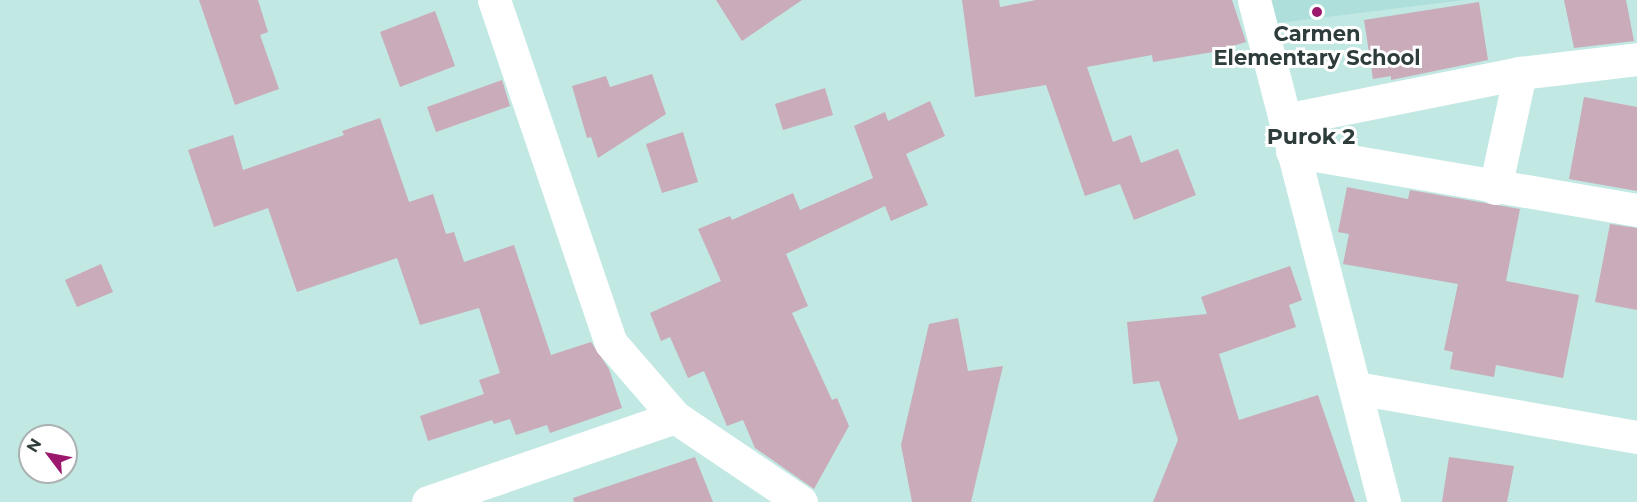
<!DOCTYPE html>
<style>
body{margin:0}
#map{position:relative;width:1637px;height:502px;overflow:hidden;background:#c1e8e3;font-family:Montserrat,sans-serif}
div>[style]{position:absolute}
.built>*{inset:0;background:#aedfda}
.building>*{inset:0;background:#caabba}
.street>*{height:33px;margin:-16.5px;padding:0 16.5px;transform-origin:16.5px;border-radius:16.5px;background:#fff}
.secondary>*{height:33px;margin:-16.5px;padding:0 16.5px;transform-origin:16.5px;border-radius:16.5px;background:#fff}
.dots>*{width:16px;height:16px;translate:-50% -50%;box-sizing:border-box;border:3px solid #fff;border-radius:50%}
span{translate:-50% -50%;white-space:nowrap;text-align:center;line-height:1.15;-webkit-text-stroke:6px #fff;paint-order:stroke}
.poi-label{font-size:21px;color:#2e3d3c;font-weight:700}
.neighbourhood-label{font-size:22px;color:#2e3d3c;font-weight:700}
.north{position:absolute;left:18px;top:424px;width:60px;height:60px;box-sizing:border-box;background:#fff;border:2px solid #abb1b1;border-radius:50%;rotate:302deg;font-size:16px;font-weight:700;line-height:24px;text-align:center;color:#2e3d3c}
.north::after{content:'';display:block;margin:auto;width:21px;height:27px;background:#9b186c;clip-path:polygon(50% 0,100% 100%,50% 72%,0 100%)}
</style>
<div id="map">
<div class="built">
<div style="clip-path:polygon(1264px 0,1464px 0,1270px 24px)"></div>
</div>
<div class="building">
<div style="clip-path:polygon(199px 0,258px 0,268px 32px,260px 35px,279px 89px,235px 105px)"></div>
<div style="clip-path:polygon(716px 0,802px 0,742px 41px)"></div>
<div style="clip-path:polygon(962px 0,999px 0,1000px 7px,1036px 0,1232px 0,1246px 42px,1213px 52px,1153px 62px,1152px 55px,1087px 67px,1113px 142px,1131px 135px,1141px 163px,1178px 149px,1196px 195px,1134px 220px,1120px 184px,1085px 196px,1046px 85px,975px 97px)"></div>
<div style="clip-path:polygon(1564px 0,1626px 0,1634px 41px,1574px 48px)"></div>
<div style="clip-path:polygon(1479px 2px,1488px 60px,1391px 80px,1391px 76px,1373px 79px,1364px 20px)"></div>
<div style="clip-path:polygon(435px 11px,455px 66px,400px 87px,380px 32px)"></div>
<div style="clip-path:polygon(652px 74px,666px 114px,598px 158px,591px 137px,587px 138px,572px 86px,606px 76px,610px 87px)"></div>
<div style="clip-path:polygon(502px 80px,510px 106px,436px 132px,427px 107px)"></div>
<div style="clip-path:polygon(825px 88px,833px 115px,783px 130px,775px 104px)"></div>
<div style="clip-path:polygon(1584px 97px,1637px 107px,1637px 191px,1569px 179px)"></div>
<div style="clip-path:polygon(930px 101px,945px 136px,906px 154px,928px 205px,891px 221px,885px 206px,786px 254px,808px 306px,792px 313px,832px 400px,837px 398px,849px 426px,814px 489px,755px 448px,743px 420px,727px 426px,704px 371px,688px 378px,670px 337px,661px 341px,650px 313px,721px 281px,698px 229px,730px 216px,732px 220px,793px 193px,800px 210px,873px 178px,854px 126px,885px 112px,888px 121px)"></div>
<div style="clip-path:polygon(380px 118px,409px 202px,433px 194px,446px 234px,454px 232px,464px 262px,514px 245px,551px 355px,591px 342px,609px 369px,622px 408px,550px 433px,547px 425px,516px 435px,510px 419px,494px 424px,492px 420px,428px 441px,420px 416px,484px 394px,479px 380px,500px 373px,479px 308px,420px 325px,397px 258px,297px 292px,268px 208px,214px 227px,188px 150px,233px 135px,243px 170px,344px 135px,342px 131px)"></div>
<div style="clip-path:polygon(683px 132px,698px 182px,662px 193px,646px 144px)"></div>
<div style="clip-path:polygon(1347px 187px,1408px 199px,1410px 190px,1520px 209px,1506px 281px,1579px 295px,1563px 378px,1496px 365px,1494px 377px,1450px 369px,1453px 352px,1444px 350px,1458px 284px,1343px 264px,1349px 234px,1338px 232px)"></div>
<div style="clip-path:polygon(1610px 224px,1637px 228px,1637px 310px,1595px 302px)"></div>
<div style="clip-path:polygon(101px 264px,113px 292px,77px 307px,65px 280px)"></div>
<div style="clip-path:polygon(1290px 266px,1302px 300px,1289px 305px,1296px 327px,1219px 354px,1239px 420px,1318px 395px,1355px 502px,1153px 502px,1178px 440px,1159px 381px,1133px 384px,1127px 322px,1207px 314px,1201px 297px)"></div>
<div style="clip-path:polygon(958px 318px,968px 371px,1003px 366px,971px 502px,912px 502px,901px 445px,929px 324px)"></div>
<div style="clip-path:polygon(695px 457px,713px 502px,574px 502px,573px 498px)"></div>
<div style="clip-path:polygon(1449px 457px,1514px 466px,1507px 502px,1442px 502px)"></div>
</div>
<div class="street">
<div style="left:1254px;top:0;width:519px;rotate:75.48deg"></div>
<div style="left:1285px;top:120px;width:240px;rotate:-11.3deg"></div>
<div style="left:1292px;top:151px;width:350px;rotate:9.7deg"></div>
<div style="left:1495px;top:188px;width:118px;rotate:-77.7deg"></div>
<div style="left:1520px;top:73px;width:118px;rotate:-6.8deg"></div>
<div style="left:1356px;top:388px;width:285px;rotate:9.9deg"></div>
<div style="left:428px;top:502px;width:261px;rotate:-19deg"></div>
</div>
<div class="secondary">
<div style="left:494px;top:0;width:362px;rotate:71.2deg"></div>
<div style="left:611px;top:343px;width:98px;rotate:49.1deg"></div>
<div style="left:675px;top:417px;width:152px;rotate:34deg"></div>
</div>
<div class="dots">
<div style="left:1317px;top:12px;background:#9b186c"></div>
</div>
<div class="poi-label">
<span style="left:1317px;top:46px">Carmen<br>Elementary School</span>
</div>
<div class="neighbourhood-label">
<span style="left:1311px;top:137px">Purok 2</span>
</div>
<div class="north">N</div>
</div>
